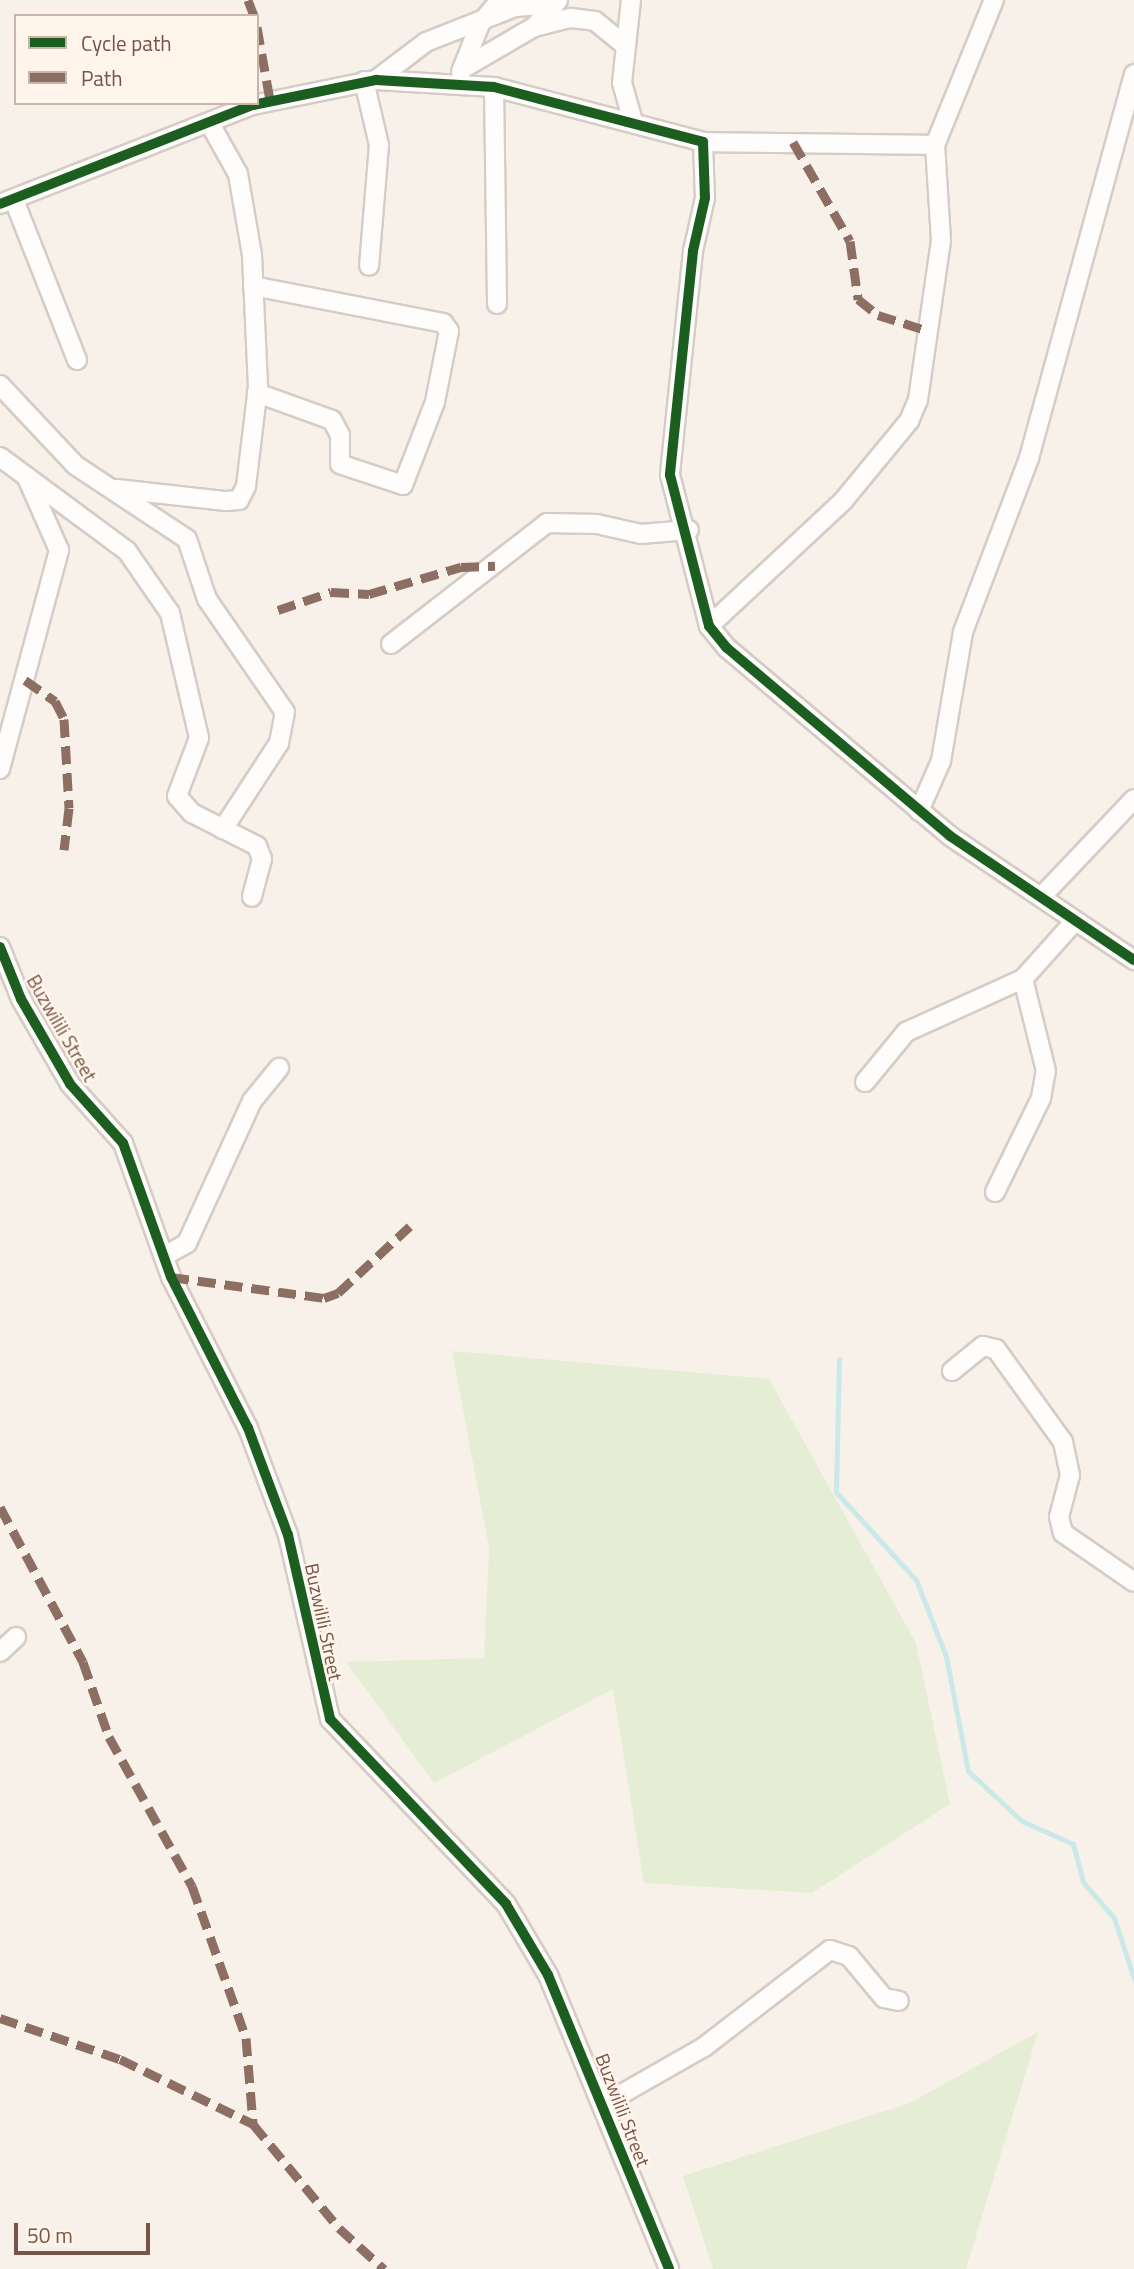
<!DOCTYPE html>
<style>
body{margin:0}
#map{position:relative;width:1134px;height:2269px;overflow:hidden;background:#f7f1ea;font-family:"Titillium Web",sans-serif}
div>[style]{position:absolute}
.green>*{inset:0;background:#e5eed4}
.stream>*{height:5px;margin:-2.5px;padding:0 2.5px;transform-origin:2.5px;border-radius:2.5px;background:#cbe9e9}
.roads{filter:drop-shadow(2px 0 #d6ccc6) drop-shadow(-2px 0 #d6ccc6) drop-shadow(0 2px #d6ccc6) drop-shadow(0 -2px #d6ccc6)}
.street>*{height:18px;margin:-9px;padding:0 9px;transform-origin:9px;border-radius:9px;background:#fefdfc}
.quiet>*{height:9px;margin-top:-4.5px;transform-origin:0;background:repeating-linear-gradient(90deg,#8d6e63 0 18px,transparent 0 27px)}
.cycleway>*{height:10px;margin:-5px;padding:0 5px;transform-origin:5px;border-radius:5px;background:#1b5e20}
span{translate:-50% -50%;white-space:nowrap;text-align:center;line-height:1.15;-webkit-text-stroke:5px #fff5eb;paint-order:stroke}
.street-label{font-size:19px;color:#775448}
.legend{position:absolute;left:14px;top:14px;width:245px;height:91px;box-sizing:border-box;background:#fff5eb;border:2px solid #c9b5aa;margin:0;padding:9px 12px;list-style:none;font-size:21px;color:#775448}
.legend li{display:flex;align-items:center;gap:14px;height:35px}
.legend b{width:35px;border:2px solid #c9b5aa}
.scale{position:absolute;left:14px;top:2223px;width:136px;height:32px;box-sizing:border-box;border:4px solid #775448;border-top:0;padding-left:9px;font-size:21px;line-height:24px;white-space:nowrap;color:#775448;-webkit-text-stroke:5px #fff5eb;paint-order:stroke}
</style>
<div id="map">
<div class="green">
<div style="clip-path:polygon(452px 1351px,769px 1379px,916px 1643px,950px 1804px,812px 1893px,644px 1883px,613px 1689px,434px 1783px,346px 1662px,484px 1658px,489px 1548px)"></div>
<div style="clip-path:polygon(1038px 2032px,966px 2269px,713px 2269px,683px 2176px,910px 2103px)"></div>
</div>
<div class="stream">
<div style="left:839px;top:1359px;width:133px;rotate:91.3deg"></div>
<div style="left:836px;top:1492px;width:119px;rotate:47.7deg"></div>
<div style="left:916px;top:1580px;width:82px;rotate:68.5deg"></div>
<div style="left:946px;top:1656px;width:117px;rotate:79.2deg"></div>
<div style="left:968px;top:1771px;width:74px;rotate:42.8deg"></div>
<div style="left:1022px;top:1821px;width:56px;rotate:24.3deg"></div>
<div style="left:1073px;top:1844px;width:39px;rotate:75deg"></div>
<div style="left:1083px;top:1882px;width:48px;rotate:49.3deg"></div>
<div style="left:1114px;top:1918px;width:64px;rotate:71.8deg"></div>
</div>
<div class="roads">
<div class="street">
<div style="left:631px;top:0;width:83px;rotate:96.2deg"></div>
<div style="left:622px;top:83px;width:40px;rotate:74deg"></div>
<div style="left:534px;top:27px;width:38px;rotate:-14deg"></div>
<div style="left:571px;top:18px;width:24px;rotate:7deg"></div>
<div style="left:595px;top:21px;width:40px;rotate:39deg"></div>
<div style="left:462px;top:69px;width:83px;rotate:-30.3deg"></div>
<div style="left:534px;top:27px;width:36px;rotate:-48deg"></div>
<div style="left:461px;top:72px;width:52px;rotate:-68.4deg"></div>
<div style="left:480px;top:24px;width:31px;rotate:-50deg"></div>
<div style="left:376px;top:80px;width:63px;rotate:-37.2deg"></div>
<div style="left:426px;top:42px;width:96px;rotate:-21.5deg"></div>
<div style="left:515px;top:7px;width:40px;rotate:-4.3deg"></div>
<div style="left:364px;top:81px;width:66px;rotate:76.8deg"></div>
<div style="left:379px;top:145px;width:121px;rotate:94.7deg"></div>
<div style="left:494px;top:87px;width:217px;rotate:89.2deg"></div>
<div style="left:703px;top:142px;width:232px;rotate:0.7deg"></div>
<div style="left:935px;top:145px;width:157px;rotate:-67.9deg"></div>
<div style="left:14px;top:200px;width:172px;rotate:68.5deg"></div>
<div style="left:0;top:204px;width:272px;rotate:-21.4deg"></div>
<div style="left:253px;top:105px;width:126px;rotate:-11.5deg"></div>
<div style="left:376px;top:80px;width:118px;rotate:3.4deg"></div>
<div style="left:494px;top:87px;width:216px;rotate:14.7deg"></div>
<div style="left:703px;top:142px;width:56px;rotate:88deg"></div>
<div style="left:705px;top:198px;width:54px;rotate:102.8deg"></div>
<div style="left:693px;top:251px;width:225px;rotate:95.9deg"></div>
<div style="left:670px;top:475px;width:156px;rotate:75.5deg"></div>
<div style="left:709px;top:626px;width:28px;rotate:51deg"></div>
<div style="left:727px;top:648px;width:292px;rotate:40.1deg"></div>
<div style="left:950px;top:836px;width:222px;rotate:34deg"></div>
<div style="left:253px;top:286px;width:194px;rotate:11deg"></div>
<div style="left:443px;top:323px;width:10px;rotate:53deg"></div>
<div style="left:449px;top:331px;width:72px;rotate:101.2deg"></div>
<div style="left:435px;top:402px;width:89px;rotate:111.1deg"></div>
<div style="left:403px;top:485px;width:66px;rotate:-161.6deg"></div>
<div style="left:340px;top:464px;width:29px;rotate:-90deg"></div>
<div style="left:340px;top:435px;width:17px;rotate:-118deg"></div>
<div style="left:332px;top:420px;width:80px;rotate:-160.2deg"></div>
<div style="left:0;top:385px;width:110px;rotate:46.8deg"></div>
<div style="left:75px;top:465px;width:134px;rotate:33.5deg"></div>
<div style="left:187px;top:539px;width:63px;rotate:71.6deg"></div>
<div style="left:207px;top:599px;width:137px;rotate:55.4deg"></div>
<div style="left:285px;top:712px;width:32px;rotate:101deg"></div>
<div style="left:279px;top:743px;width:103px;rotate:123.1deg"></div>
<div style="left:0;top:457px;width:158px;rotate:36.5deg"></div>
<div style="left:127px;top:551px;width:75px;rotate:55.3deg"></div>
<div style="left:170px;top:613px;width:128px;rotate:76.9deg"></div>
<div style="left:199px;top:738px;width:62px;rotate:110.8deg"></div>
<div style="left:177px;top:796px;width:23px;rotate:49deg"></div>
<div style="left:192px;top:813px;width:73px;rotate:26.9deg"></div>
<div style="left:257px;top:846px;width:14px;rotate:69deg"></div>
<div style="left:262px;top:859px;width:39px;rotate:105deg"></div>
<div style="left:117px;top:489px;width:110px;rotate:6.3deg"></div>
<div style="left:226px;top:501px;width:13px;rotate:-4deg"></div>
<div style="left:239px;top:500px;width:16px;rotate:-63deg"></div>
<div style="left:246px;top:486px;width:100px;rotate:-83.1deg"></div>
<div style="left:258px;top:387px;width:132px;rotate:-92.6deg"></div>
<div style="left:252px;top:255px;width:82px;rotate:-99.8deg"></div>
<div style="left:238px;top:174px;width:57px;rotate:-119.2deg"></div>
<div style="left:709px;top:626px;width:183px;rotate:-43deg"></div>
<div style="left:843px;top:501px;width:104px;rotate:-50.5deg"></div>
<div style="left:909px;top:421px;width:23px;rotate:-67deg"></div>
<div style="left:918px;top:400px;width:162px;rotate:-81.8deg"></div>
<div style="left:941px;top:240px;width:95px;rotate:-93.6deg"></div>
<div style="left:391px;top:644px;width:197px;rotate:-37.8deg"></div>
<div style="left:547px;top:523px;width:50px;rotate:1.1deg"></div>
<div style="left:597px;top:524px;width:45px;rotate:12.8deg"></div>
<div style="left:641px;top:534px;width:48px;rotate:-4.8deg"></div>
<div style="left:0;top:769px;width:227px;rotate:-74.9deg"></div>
<div style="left:59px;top:550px;width:77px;rotate:-113.9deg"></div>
<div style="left:919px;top:811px;width:55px;rotate:-66.3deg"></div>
<div style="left:941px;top:761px;width:131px;rotate:-80.3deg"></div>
<div style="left:963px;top:632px;width:186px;rotate:-69.2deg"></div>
<div style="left:1029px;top:458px;width:398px;rotate:-74.7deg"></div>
<div style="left:1043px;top:895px;width:132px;rotate:-46.5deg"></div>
<div style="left:0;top:947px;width:56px;rotate:68deg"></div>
<div style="left:21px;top:999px;width:98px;rotate:60deg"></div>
<div style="left:70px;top:1084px;width:79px;rotate:48.1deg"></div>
<div style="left:123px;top:1143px;width:142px;rotate:70.3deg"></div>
<div style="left:171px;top:1277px;width:169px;rotate:63deg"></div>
<div style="left:248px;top:1428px;width:114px;rotate:69.5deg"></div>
<div style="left:288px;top:1535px;width:189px;rotate:77.1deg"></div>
<div style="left:330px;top:1719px;width:255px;rotate:46.4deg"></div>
<div style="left:506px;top:1904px;width:82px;rotate:59.4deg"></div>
<div style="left:548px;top:1975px;width:318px;rotate:67.6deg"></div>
<div style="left:865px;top:1082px;width:65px;rotate:-50.6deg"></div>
<div style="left:906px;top:1032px;width:128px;rotate:-24.4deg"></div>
<div style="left:1023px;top:979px;width:75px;rotate:-48.2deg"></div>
<div style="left:995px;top:1192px;width:105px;rotate:-63.9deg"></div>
<div style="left:1041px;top:1098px;width:27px;rotate:-80deg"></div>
<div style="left:1046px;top:1071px;width:95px;rotate:-104deg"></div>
<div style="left:164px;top:1256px;width:26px;rotate:-29deg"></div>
<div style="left:187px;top:1243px;width:156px;rotate:-65.4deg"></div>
<div style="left:252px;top:1101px;width:43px;rotate:-50.7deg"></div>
<div style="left:952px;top:1371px;width:40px;rotate:-39deg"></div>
<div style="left:983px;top:1346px;width:13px;rotate:13deg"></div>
<div style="left:996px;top:1349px;width:115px;rotate:54.2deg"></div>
<div style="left:1063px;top:1442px;width:34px;rotate:78deg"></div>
<div style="left:1070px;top:1475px;width:43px;rotate:104.7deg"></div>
<div style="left:1059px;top:1517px;width:16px;rotate:76deg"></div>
<div style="left:1063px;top:1533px;width:86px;rotate:34.6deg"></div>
<div style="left:0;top:1652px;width:22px;rotate:-43deg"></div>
<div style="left:604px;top:2104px;width:115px;rotate:-29.7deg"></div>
<div style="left:704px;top:2047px;width:159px;rotate:-37.6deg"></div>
<div style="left:830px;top:1950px;width:20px;rotate:18deg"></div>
<div style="left:849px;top:1956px;width:55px;rotate:50.2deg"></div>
<div style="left:884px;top:1998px;width:15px;rotate:11deg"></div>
</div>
</div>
<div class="quiet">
<div style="left:248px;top:0;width:17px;rotate:69deg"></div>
<div style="left:257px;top:27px;width:74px;rotate:79.9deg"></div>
<div style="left:793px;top:142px;width:114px;rotate:60.1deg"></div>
<div style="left:850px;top:241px;width:59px;rotate:82.1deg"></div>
<div style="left:858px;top:299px;width:26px;rotate:39deg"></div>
<div style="left:878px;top:315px;width:50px;rotate:17.4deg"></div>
<div style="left:278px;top:610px;width:56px;rotate:-18.8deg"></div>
<div style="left:331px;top:592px;width:38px;rotate:3deg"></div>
<div style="left:369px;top:594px;width:96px;rotate:-16.4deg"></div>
<div style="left:461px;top:567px;width:34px;rotate:-2deg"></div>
<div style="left:25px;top:680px;width:37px;rotate:35deg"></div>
<div style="left:55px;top:701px;width:20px;rotate:63deg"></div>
<div style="left:64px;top:719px;width:89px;rotate:86.8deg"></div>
<div style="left:69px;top:808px;width:42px;rotate:96.8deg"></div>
<div style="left:171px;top:1277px;width:154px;rotate:7.8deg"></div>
<div style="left:324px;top:1298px;width:15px;rotate:-20deg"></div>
<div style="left:338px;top:1293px;width:98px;rotate:-42.9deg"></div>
<div style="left:0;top:1507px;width:176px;rotate:61.8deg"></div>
<div style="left:83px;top:1662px;width:79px;rotate:70.9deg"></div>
<div style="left:109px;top:1737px;width:171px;rotate:60.9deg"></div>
<div style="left:192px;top:1886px;width:161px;rotate:70.4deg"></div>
<div style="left:246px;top:2038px;width:86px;rotate:85.3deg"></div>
<div style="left:0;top:2018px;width:127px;rotate:18.9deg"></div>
<div style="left:120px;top:2059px;width:148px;rotate:26deg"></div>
<div style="left:253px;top:2124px;width:135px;rotate:50.4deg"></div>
<div style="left:339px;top:2228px;width:61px;rotate:42.3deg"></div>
</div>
<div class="cycleway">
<div style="left:0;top:204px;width:272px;rotate:-21.4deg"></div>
<div style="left:253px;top:105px;width:126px;rotate:-11.5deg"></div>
<div style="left:376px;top:80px;width:118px;rotate:3.4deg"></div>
<div style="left:494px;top:87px;width:216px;rotate:14.7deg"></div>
<div style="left:703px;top:142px;width:56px;rotate:88deg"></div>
<div style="left:705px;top:198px;width:54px;rotate:102.8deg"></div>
<div style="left:693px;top:251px;width:225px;rotate:95.9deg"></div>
<div style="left:670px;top:475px;width:156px;rotate:75.5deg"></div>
<div style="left:709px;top:626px;width:28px;rotate:51deg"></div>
<div style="left:727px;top:648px;width:292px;rotate:40.1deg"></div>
<div style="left:950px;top:836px;width:222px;rotate:34deg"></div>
<div style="left:0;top:947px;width:56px;rotate:68deg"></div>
<div style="left:21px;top:999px;width:98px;rotate:60deg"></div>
<div style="left:70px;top:1084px;width:79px;rotate:48.1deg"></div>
<div style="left:123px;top:1143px;width:142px;rotate:70.3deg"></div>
<div style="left:171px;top:1277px;width:169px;rotate:63deg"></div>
<div style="left:248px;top:1428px;width:114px;rotate:69.5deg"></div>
<div style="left:288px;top:1535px;width:189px;rotate:77.1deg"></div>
<div style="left:330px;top:1719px;width:255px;rotate:46.4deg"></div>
<div style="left:506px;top:1904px;width:82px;rotate:59.4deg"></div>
<div style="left:548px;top:1975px;width:318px;rotate:67.6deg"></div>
</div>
<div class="street-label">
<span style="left:62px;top:1028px;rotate:60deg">Buzwilili Street</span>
<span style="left:324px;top:1622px;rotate:78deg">Buzwilili Street</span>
<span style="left:623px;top:2110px;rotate:69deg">Buzwilili Street</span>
</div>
<ul class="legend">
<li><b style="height:9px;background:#1b5e20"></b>Cycle path</li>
<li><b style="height:9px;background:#8d6e63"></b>Path</li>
</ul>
<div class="scale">50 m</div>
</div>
